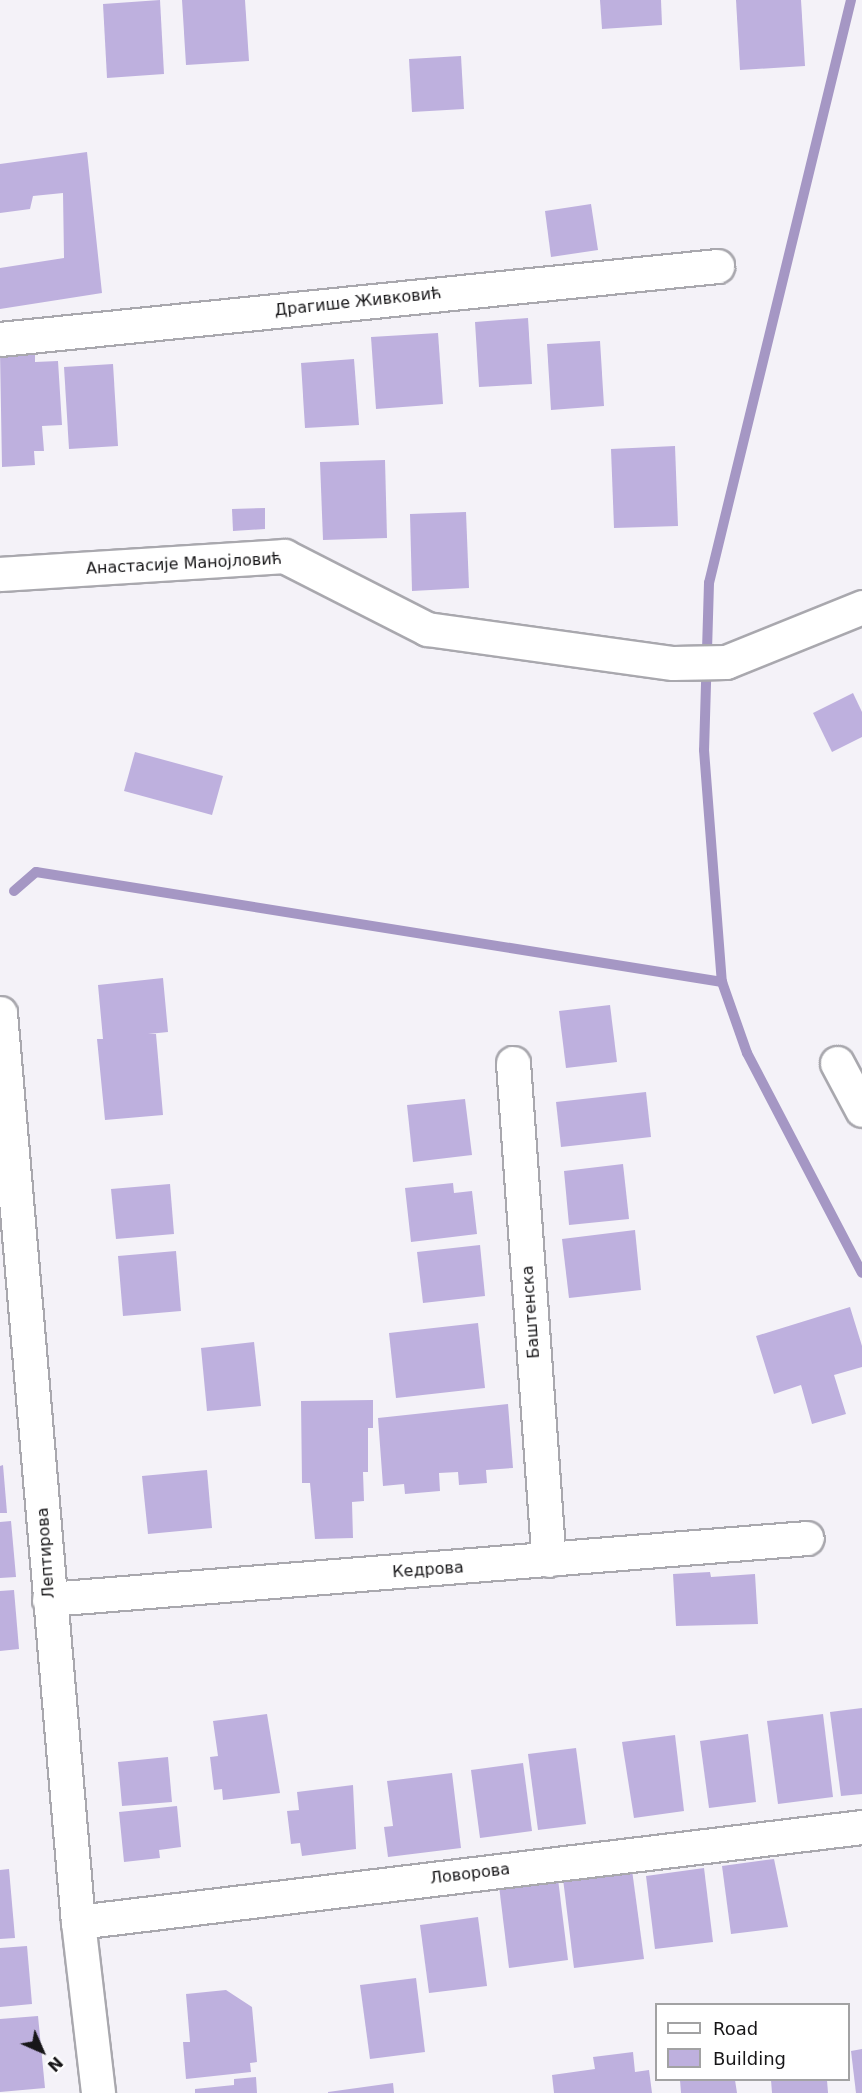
<!DOCTYPE html>
<meta charset="utf-8">
<style>
body{margin:0}
#map{position:relative;width:862px;height:2093px;overflow:hidden;background:#f4f2f8;font-family:"DejaVu Sans",sans-serif}
div>[style]{position:absolute}
.stream>*{height:10px;margin:-5px;padding:0 5px;transform-origin:5px;border-radius:5px;background:#a597c4}
.building>*{inset:0;background:#beb0de}
.roads{filter:drop-shadow(2px 0 #a9a8ae) drop-shadow(-2px 0 #a9a8ae) drop-shadow(0 2px #a9a8ae) drop-shadow(0 -2px #a9a8ae)}
.minor>*{height:33px;margin:-16.5px;padding:0 16.5px;transform-origin:16.5px;border-radius:16.5px;background:#fff}
span{translate:-50% -50%;white-space:nowrap;text-align:center;line-height:1.15;-webkit-text-stroke:4.5px #fff;paint-order:stroke}
.street-label{font-size:16px;color:#171618}
.legend{position:absolute;left:655px;top:2003px;width:195px;height:78px;box-sizing:border-box;background:#fff;border:2px solid #a2a2a3;margin:0;padding:8px 10px;list-style:none;font-size:18px;color:#171618}
.legend li{display:flex;align-items:center;gap:12px;height:30px}
.legend b{width:30px;border:2px solid #a2a2a3}
.north{position:absolute;left:12px;top:2021px;width:60px;height:60px;-webkit-text-stroke:4px #fff;paint-order:stroke;rotate:135deg;font-size:16px;font-weight:700;line-height:24px;text-align:center;color:#171618}
.north::after{content:'';display:block;margin:auto;width:21px;height:27px;background:#171618;clip-path:polygon(50% 0,100% 100%,50% 72%,0 100%)}
</style>
<div id="map">
<div class="stream">
<div style="left:851px;top:0;width:600px;rotate:103.69deg"></div>
<div style="left:709px;top:583px;width:167px;rotate:91.7deg"></div>
<div style="left:704px;top:750px;width:233px;rotate:85.6deg"></div>
<div style="left:722px;top:982px;width:75px;rotate:70.6deg"></div>
<div style="left:747px;top:1053px;width:248px;rotate:62.4deg"></div>
<div style="left:14px;top:891px;width:29px;rotate:-41deg"></div>
<div style="left:36px;top:872px;width:695px;rotate:9.11deg"></div>
</div>
<div class="building">
<div style="clip-path:polygon(160px 0,164px 74px,107px 78px,103px 4px)"></div>
<div style="clip-path:polygon(182px 0,245px 0,249px 61px,186px 65px)"></div>
<div style="clip-path:polygon(600px 0,661px 0,662px 25px,602px 29px)"></div>
<div style="clip-path:polygon(736px 0,801px 0,805px 66px,740px 70px)"></div>
<div style="clip-path:polygon(461px 56px,464px 109px,412px 112px,409px 59px)"></div>
<div style="clip-path:polygon(87px 152px,102px 293px,0 309px,0 268px,64px 258px,63px 193px,33px 196px,30px 209px,0 213px,0 164px)"></div>
<div style="clip-path:polygon(591px 204px,598px 250px,551px 257px,545px 211px)"></div>
<div style="clip-path:polygon(528px 318px,532px 384px,479px 387px,475px 322px)"></div>
<div style="clip-path:polygon(438px 333px,443px 404px,376px 409px,371px 337px)"></div>
<div style="clip-path:polygon(600px 341px,604px 406px,551px 410px,547px 344px)"></div>
<div style="clip-path:polygon(35px 350px,35px 362px,58px 361px,62px 425px,42px 426px,44px 451px,34px 451px,35px 465px,2px 467px,0 352px)"></div>
<div style="clip-path:polygon(354px 359px,359px 425px,305px 428px,301px 363px)"></div>
<div style="clip-path:polygon(113px 364px,118px 446px,69px 449px,64px 367px)"></div>
<div style="clip-path:polygon(675px 446px,678px 526px,614px 528px,611px 449px)"></div>
<div style="clip-path:polygon(385px 460px,387px 538px,323px 540px,320px 462px)"></div>
<div style="clip-path:polygon(265px 508px,265px 529px,233px 531px,232px 509px)"></div>
<div style="clip-path:polygon(466px 512px,469px 588px,412px 591px,410px 514px)"></div>
<div style="clip-path:polygon(853px 693px,862px 712px,862px 737px,832px 752px,813px 713px)"></div>
<div style="clip-path:polygon(135px 752px,223px 776px,212px 815px,124px 791px)"></div>
<div style="clip-path:polygon(163px 978px,168px 1032px,148px 1034px,156px 1034px,163px 1115px,105px 1120px,97px 1039px,103px 1039px,98px 985px)"></div>
<div style="clip-path:polygon(610px 1005px,617px 1062px,566px 1068px,559px 1011px)"></div>
<div style="clip-path:polygon(646px 1092px,651px 1137px,561px 1147px,556px 1102px)"></div>
<div style="clip-path:polygon(465px 1099px,472px 1155px,413px 1162px,407px 1105px)"></div>
<div style="clip-path:polygon(623px 1164px,629px 1219px,569px 1225px,564px 1171px)"></div>
<div style="clip-path:polygon(453px 1183px,454px 1193px,472px 1191px,477px 1234px,411px 1242px,405px 1188px)"></div>
<div style="clip-path:polygon(170px 1184px,174px 1234px,116px 1239px,111px 1189px)"></div>
<div style="clip-path:polygon(635px 1230px,641px 1290px,569px 1298px,562px 1239px)"></div>
<div style="clip-path:polygon(480px 1245px,485px 1296px,423px 1303px,417px 1252px)"></div>
<div style="clip-path:polygon(176px 1251px,181px 1311px,123px 1316px,118px 1256px)"></div>
<div style="clip-path:polygon(850px 1307px,862px 1346px,862px 1367px,834px 1375px,846px 1414px,812px 1424px,801px 1385px,774px 1394px,756px 1336px)"></div>
<div style="clip-path:polygon(478px 1323px,485px 1388px,396px 1398px,389px 1333px)"></div>
<div style="clip-path:polygon(254px 1342px,261px 1406px,207px 1411px,201px 1348px)"></div>
<div style="clip-path:polygon(373px 1400px,373px 1428px,368px 1428px,368px 1472px,363px 1472px,364px 1501px,352px 1502px,353px 1538px,315px 1539px,310px 1483px,302px 1483px,301px 1401px)"></div>
<div style="clip-path:polygon(508px 1404px,513px 1468px,486px 1470px,487px 1483px,459px 1485px,458px 1472px,439px 1473px,440px 1491px,405px 1494px,404px 1484px,383px 1486px,378px 1418px)"></div>
<div style="clip-path:polygon(3px 1465px,7px 1513px,0 1513px,0 1466px)"></div>
<div style="clip-path:polygon(207px 1470px,212px 1528px,148px 1534px,142px 1476px)"></div>
<div style="clip-path:polygon(11px 1521px,16px 1577px,0 1578px,0 1522px)"></div>
<div style="clip-path:polygon(710px 1572px,711px 1577px,755px 1574px,758px 1624px,676px 1626px,673px 1574px)"></div>
<div style="clip-path:polygon(14px 1590px,19px 1649px,0 1651px,0 1591px)"></div>
<div style="clip-path:polygon(862px 1708px,862px 1794px,841px 1796px,830px 1712px)"></div>
<div style="clip-path:polygon(267px 1714px,280px 1793px,223px 1800px,222px 1789px,214px 1790px,210px 1757px,218px 1756px,213px 1721px)"></div>
<div style="clip-path:polygon(823px 1714px,833px 1797px,778px 1804px,767px 1721px)"></div>
<div style="clip-path:polygon(748px 1734px,756px 1802px,709px 1808px,700px 1741px)"></div>
<div style="clip-path:polygon(675px 1735px,684px 1811px,634px 1818px,622px 1742px)"></div>
<div style="clip-path:polygon(576px 1748px,586px 1824px,538px 1830px,528px 1754px)"></div>
<div style="clip-path:polygon(168px 1757px,172px 1802px,122px 1806px,118px 1762px)"></div>
<div style="clip-path:polygon(523px 1763px,532px 1831px,480px 1838px,471px 1770px)"></div>
<div style="clip-path:polygon(452px 1773px,461px 1848px,388px 1857px,384px 1827px,393px 1826px,387px 1781px)"></div>
<div style="clip-path:polygon(353px 1785px,356px 1849px,302px 1856px,300px 1843px,291px 1844px,287px 1811px,299px 1810px,297px 1792px)"></div>
<div style="clip-path:polygon(177px 1806px,181px 1847px,159px 1850px,160px 1858px,124px 1862px,119px 1812px)"></div>
<div style="clip-path:polygon(774px 1859px,788px 1927px,731px 1934px,722px 1866px)"></div>
<div style="clip-path:polygon(704px 1868px,713px 1942px,655px 1949px,646px 1876px)"></div>
<div style="clip-path:polygon(9px 1869px,15px 1938px,0 1939px,0 1870px)"></div>
<div style="clip-path:polygon(632px 1870px,644px 1959px,574px 1968px,563px 1879px)"></div>
<div style="clip-path:polygon(558px 1879px,568px 1960px,509px 1968px,499px 1886px)"></div>
<div style="clip-path:polygon(478px 1917px,487px 1986px,429px 1993px,420px 1925px)"></div>
<div style="clip-path:polygon(27px 1946px,32px 2004px,0 2007px,0 1948px)"></div>
<div style="clip-path:polygon(416px 1978px,425px 2052px,370px 2059px,360px 1985px)"></div>
<div style="clip-path:polygon(226px 1990px,252px 2007px,257px 2062px,250px 2063px,251px 2072px,186px 2079px,183px 2042px,190px 2042px,186px 1994px)"></div>
<div style="clip-path:polygon(38px 2016px,45px 2088px,0 2092px,0 2019px)"></div>
<div style="clip-path:polygon(862px 2049px,862px 2093px,856px 2093px,851px 2051px)"></div>
<div style="clip-path:polygon(633px 2052px,635px 2072px,649px 2070px,652px 2093px,554px 2093px,552px 2075px,595px 2069px,593px 2057px)"></div>
<div style="clip-path:polygon(256px 2077px,257px 2093px,195px 2093px,195px 2089px,234px 2085px,234px 2079px)"></div>
<div style="clip-path:polygon(680px 2080px,735px 2080px,737px 2093px,681px 2093px)"></div>
<div style="clip-path:polygon(771px 2080px,827px 2080px,828px 2093px,772px 2093px)"></div>
<div style="clip-path:polygon(393px 2083px,394px 2093px,328px 2093px,328px 2092px)"></div>
</div>
<div class="roads">
<div class="minor">
<div style="left:0;top:339px;width:721px;rotate:-5.81deg"></div>
<div style="left:0;top:574px;width:285px;rotate:-3.6deg"></div>
<div style="left:284px;top:556px;width:161px;rotate:27deg"></div>
<div style="left:427px;top:629px;width:248px;rotate:7.9deg"></div>
<div style="left:673px;top:663px;width:53px;rotate:-1.1deg"></div>
<div style="left:726px;top:662px;width:147px;rotate:-22deg"></div>
<div style="left:0;top:1013px;width:912px;rotate:85.1deg"></div>
<div style="left:78px;top:1922px;width:172px;rotate:83.3deg"></div>
<div style="left:513px;top:1063px;width:498px;rotate:85.9deg"></div>
<div style="left:837px;top:1063px;width:53px;rotate:62deg"></div>
<div style="left:49px;top:1599px;width:760px;rotate:-4.6deg"></div>
<div style="left:78px;top:1922px;width:790px;rotate:-6.91deg"></div>
</div>
</div>
<div class="street-label">
<span style="left:358px;top:302px;rotate:-6deg">Драгише Живковић</span>
<span style="left:184px;top:564px;rotate:-3deg">Анастасије Манојловић</span>
<span style="left:531px;top:1312px;rotate:-94deg">Баштенска</span>
<span style="left:46px;top:1553px;rotate:-94deg">Лептирова</span>
<span style="left:428px;top:1570px;rotate:-4deg">Кедрова</span>
<span style="left:470px;top:1874px;rotate:-7deg">Ловорова</span>
</div>
<ul class="legend">
<li><b style="height:8px;background:#fff"></b>Road</li>
<li><b style="height:16px;background:#beb0de"></b>Building</li>
</ul>
<div class="north">N</div>
</div>
